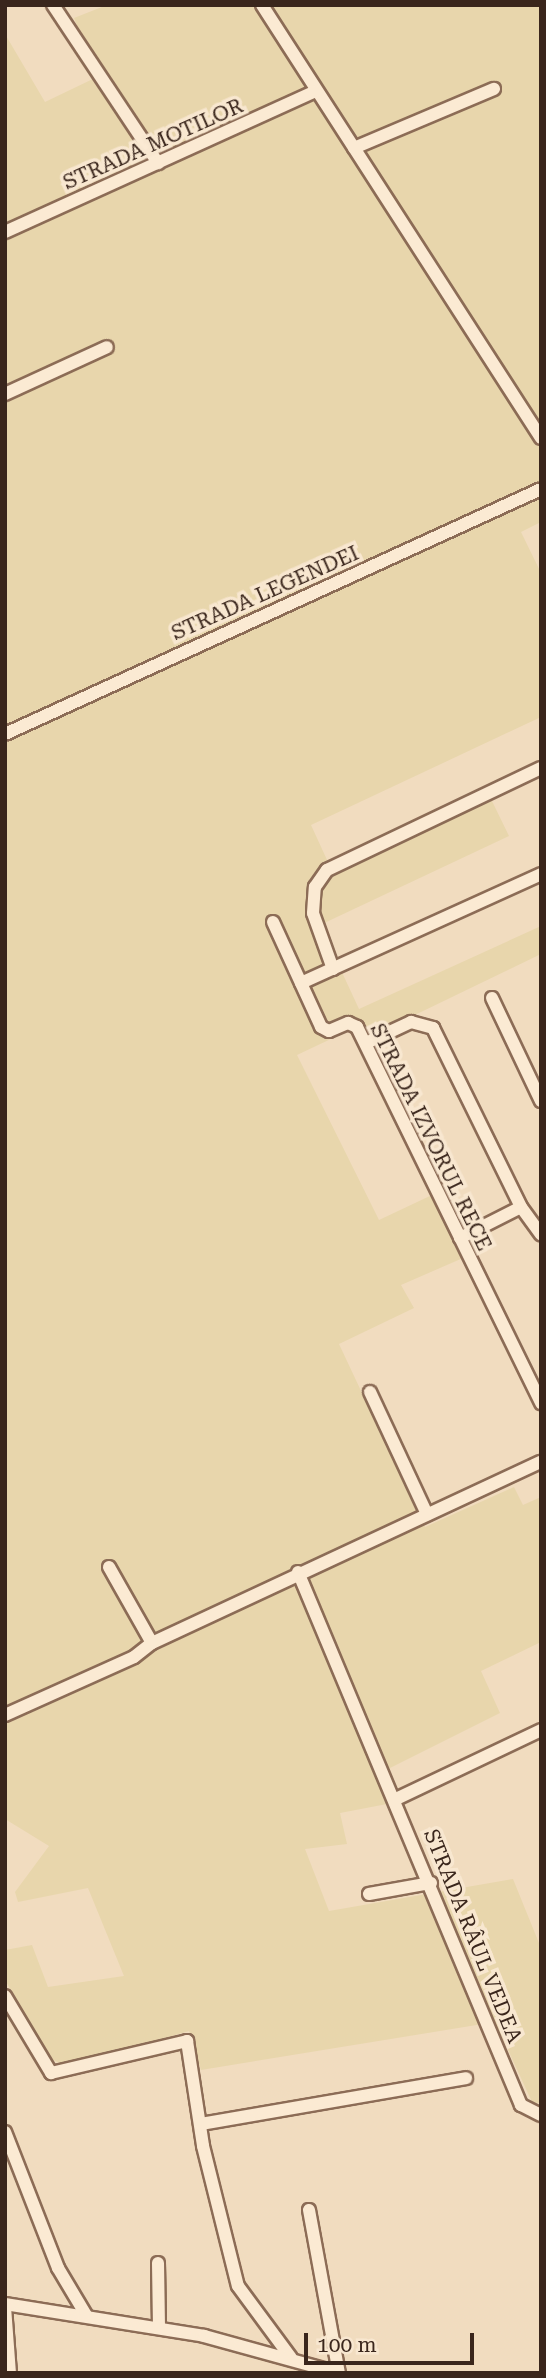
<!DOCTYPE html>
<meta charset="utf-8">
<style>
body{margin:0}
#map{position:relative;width:546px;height:2378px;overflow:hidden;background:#f1dcbf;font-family:"Roboto Serif",serif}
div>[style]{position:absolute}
.farmland>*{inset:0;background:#e8d6ac}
.roads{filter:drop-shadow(2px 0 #8c6c56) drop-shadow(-2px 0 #8c6c56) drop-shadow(0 2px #8c6c56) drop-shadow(0 -2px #8c6c56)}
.minor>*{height:12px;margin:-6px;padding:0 6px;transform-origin:6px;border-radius:6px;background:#fbead3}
span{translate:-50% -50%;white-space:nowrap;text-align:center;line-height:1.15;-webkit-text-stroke:7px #f8e7d0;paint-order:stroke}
.street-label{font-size:21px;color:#3a261c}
.frame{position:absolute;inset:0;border:7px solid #3a261c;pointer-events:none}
.scale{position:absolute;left:304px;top:2333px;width:170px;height:32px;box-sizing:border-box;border:4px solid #3a261c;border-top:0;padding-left:9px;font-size:21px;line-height:24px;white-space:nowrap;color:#3a261c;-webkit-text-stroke:5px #f8e7d0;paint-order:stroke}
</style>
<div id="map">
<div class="farmland">
<div style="clip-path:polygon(107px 5px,541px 5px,541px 522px,521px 532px,541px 573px,541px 717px,311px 825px,333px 873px,491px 799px,509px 836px,320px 925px,359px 1009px,541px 926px,541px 954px,359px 1042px,352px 1029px,297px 1055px,379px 1220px,432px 1195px,463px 1258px,401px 1285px,414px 1308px,339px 1344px,425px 1527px,514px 1487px,523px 1505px,541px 1497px,541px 1642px,481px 1671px,500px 1713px,376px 1775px,387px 1804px,340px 1813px,347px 1844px,305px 1849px,329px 1911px,513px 1879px,541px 1948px,541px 2102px,533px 2104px,495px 2022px,201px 2070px,189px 2031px,66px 2066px,51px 2059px,5px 1980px,5px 1950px,32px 1945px,48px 1987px,124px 1976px,88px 1888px,18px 1902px,15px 1892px,49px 1846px,5px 1819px,5px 34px,45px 102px,97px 77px,74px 18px)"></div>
</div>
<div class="roads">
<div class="minor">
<div style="left:53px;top:5px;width:190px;rotate:56.4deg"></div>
<div style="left:262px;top:5px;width:515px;rotate:57.2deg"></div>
<div style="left:354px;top:148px;width:152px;rotate:-22.9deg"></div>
<div style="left:5px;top:232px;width:341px;rotate:-24.4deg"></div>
<div style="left:5px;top:394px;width:112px;rotate:-24.7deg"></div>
<div style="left:5px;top:734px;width:589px;rotate:-24.56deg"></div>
<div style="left:273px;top:922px;width:115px;rotate:65.4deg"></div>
<div style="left:321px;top:1027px;width:9px;rotate:27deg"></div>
<div style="left:329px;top:1031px;width:21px;rotate:-23deg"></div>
<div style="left:348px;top:1023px;width:10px;rotate:24deg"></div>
<div style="left:357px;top:1027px;width:419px;rotate:63.9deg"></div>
<div style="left:333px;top:969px;width:59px;rotate:-109.7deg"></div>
<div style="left:313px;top:913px;width:26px;rotate:-86deg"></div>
<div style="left:315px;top:887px;width:21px;rotate:-55deg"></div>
<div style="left:327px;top:870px;width:237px;rotate:-25.5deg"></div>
<div style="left:301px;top:983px;width:264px;rotate:-24.4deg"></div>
<div style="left:492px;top:998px;width:114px;rotate:64.6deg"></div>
<div style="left:366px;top:1043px;width:50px;rotate:-25deg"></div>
<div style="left:411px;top:1022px;width:23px;rotate:15deg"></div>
<div style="left:433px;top:1028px;width:199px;rotate:63.8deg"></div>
<div style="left:521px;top:1207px;width:34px;rotate:54deg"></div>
<div style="left:460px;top:1238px;width:68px;rotate:-26.9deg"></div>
<div style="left:370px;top:1392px;width:135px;rotate:65deg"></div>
<div style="left:109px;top:1567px;width:87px;rotate:60.5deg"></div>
<div style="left:152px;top:1643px;width:429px;rotate:-25deg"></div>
<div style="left:298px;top:1572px;width:578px;rotate:67.3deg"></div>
<div style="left:521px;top:2105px;width:22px;rotate:27deg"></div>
<div style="left:5px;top:1715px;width:141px;rotate:-24.2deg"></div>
<div style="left:134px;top:1657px;width:23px;rotate:-38deg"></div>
<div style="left:396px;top:1799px;width:161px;rotate:-25.4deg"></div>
<div style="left:369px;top:1894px;width:63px;rotate:-10.1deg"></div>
<div style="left:5px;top:1996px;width:90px;rotate:59.1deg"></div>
<div style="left:51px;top:2073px;width:140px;rotate:-13.2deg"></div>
<div style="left:187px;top:2041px;width:106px;rotate:81.3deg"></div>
<div style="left:203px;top:2146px;width:144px;rotate:76deg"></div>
<div style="left:238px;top:2286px;width:89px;rotate:53.6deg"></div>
<div style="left:201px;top:2124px;width:269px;rotate:-9.8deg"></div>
<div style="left:5px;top:2132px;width:146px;rotate:68.7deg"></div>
<div style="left:58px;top:2268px;width:55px;rotate:59.2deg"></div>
<div style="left:309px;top:2210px;width:166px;rotate:79.6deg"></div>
<div style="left:158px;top:2263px;width:65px;rotate:89.1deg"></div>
<div style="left:5px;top:2304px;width:202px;rotate:9.1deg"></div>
<div style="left:204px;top:2336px;width:139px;rotate:15.4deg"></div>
<div style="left:5px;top:2307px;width:66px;rotate:85.7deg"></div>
</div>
</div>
<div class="street-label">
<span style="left:153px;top:144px;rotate:-24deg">STRADA MOTILOR</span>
<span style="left:265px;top:593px;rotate:-24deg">STRADA LEGENDEI</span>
<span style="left:431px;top:1137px;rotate:64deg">STRADA IZVORUL RECE</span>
<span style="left:473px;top:1936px;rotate:68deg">STRADA RÂUL VEDEA</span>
</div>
<div class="frame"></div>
<div class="scale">100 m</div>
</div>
